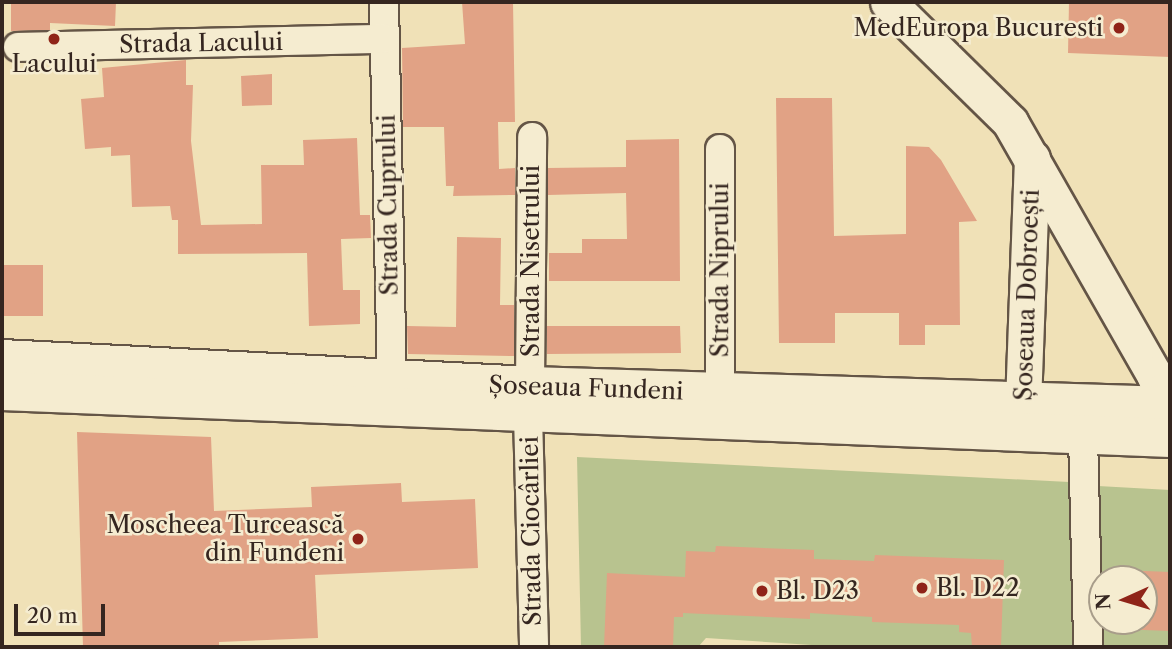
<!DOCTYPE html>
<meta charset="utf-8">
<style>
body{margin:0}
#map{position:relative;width:1172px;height:649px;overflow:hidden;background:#f0e1b7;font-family:"Libre Caslon Text",serif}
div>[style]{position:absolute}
.green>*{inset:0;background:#b8c38f}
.building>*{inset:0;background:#e1a285}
.roads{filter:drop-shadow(2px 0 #645546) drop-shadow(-2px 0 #645546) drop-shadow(0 2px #645546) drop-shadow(0 -2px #645546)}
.minor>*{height:28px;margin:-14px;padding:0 14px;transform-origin:14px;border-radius:14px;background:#f5ecd0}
.tertiary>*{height:35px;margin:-17.5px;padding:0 17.5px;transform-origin:17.5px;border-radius:17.5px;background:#f5ecd0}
.secondary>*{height:38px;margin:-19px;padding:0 19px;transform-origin:19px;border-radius:19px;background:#f5ecd0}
.dots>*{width:19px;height:19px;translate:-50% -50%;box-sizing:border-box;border:4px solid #f5ecd0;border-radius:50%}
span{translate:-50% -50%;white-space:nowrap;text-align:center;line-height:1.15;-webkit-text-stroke:5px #f5ecd0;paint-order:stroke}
.poi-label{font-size:24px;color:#352620}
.right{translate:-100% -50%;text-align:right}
.left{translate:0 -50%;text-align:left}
.street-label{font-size:24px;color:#352620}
.frame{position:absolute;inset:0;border:4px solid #352620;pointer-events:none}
.north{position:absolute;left:1088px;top:565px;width:70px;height:70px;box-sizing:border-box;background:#f5ecd0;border:2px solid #a89d8a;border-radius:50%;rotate:266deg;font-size:19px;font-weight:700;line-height:28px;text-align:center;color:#352620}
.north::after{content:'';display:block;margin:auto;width:24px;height:32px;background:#8f2418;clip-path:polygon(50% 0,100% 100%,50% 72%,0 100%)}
.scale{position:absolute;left:14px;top:604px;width:91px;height:32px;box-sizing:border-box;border:4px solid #352620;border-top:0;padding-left:9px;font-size:21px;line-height:24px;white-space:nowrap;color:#352620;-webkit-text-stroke:5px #f5ecd0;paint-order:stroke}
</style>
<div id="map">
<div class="green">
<div style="clip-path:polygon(577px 457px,1069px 482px,1073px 647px,842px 647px,706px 638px,698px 647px,581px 647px)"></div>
<div style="clip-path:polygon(1098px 486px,1170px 490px,1170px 647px,1104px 647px,1103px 621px,1144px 621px,1144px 579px,1102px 579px,1102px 590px)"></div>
</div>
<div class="building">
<div style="clip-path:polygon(11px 2px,116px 2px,115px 26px,50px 23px,50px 30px,11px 31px)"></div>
<div style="clip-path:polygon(462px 2px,513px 2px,515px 122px,498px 122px,499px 169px,515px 168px,515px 195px,453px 196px,454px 186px,446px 186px,444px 127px,403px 127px,402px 48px,465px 44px)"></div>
<div style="clip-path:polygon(1069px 2px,1170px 2px,1170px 57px,1068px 53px)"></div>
<div style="clip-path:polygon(186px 60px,186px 85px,193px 85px,191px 141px,201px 225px,262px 224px,261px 165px,304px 165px,303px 140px,357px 138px,360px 215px,370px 215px,371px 238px,341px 239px,343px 290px,360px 290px,360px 324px,309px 326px,307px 253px,178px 254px,178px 220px,172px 220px,170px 206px,132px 207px,130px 155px,111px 156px,111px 147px,85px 149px,81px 99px,104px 97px,102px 68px)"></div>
<div style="clip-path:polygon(272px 74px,272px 105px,242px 106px,241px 76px)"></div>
<div style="clip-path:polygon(776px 98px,832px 98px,834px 236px,906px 234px,906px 146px,929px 147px,941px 160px,977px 221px,959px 222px,960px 325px,925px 325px,925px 345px,899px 345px,899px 313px,835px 313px,835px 343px,779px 343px)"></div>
<div style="clip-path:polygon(679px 139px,680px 281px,549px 281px,549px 253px,582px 253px,582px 239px,627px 239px,626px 193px,548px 195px,548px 168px,626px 167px,626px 140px)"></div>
<div style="clip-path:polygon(457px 237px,501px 238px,500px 305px,514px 305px,514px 356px,408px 354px,407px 326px,456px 327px)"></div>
<div style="clip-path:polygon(2px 265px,43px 265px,43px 316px,2px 316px)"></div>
<div style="clip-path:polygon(547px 326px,680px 326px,681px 353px,547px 354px)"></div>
<div style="clip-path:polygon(77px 432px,211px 437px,214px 511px,312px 507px,311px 487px,401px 483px,402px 502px,475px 499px,478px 568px,315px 575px,318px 638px,219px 642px,219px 647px,83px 647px)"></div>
<div style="clip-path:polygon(716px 546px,814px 550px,814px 559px,874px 561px,875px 555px,1004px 560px,1001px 647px,972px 647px,971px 633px,959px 632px,959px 625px,872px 622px,872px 617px,810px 613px,810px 619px,683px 613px,683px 617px,674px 617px,673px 647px,604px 647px,607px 573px,685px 577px,686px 551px,715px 552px)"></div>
<div style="clip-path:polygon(1120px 570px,1170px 572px,1170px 631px,1118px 629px,1118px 621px,1144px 621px,1144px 579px,1120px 579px)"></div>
</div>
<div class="roads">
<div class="minor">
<div style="left:384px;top:2px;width:396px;rotate:88.8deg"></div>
<div style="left:18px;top:47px;width:366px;rotate:-1.3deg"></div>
<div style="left:530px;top:386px;width:249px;rotate:-89.5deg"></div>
<div style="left:720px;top:392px;width:243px;rotate:-90deg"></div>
<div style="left:528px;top:415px;width:232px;rotate:88.5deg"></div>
<div style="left:1083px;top:435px;width:212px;rotate:88.6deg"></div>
</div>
<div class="tertiary">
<div style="left:888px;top:2px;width:171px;rotate:44.5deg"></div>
<div style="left:1010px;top:122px;width:290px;rotate:60.3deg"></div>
<div style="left:1154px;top:374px;width:19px;rotate:69deg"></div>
<div style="left:1161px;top:392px;width:42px;rotate:90deg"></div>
<div style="left:1022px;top:431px;width:273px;rotate:-87.9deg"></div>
</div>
<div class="secondary">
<div style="left:2px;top:359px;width:529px;rotate:2.93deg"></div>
<div style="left:530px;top:386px;width:640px;rotate:1.79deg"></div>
<div style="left:2px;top:391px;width:1169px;rotate:2.3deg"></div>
</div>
</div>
<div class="dots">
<div style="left:1119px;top:28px;background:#8f2418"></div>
<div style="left:54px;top:39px;background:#8f2418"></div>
<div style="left:358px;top:539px;background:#8f2418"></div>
<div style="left:922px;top:588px;background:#8f2418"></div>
<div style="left:762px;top:591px;background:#8f2418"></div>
</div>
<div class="poi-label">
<span class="right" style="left:1103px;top:28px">MedEuropa Bucuresti</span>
<span style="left:54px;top:64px">Lacului</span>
<span class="right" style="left:344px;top:539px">Moscheea Turcească<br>din Fundeni</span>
<span class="left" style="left:936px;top:588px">Bl. D22</span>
<span class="left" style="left:776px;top:591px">Bl. D23</span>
</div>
<div class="street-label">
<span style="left:201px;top:43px;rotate:-1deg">Strada Lacului</span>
<span style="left:388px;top:205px;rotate:-91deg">Strada Cuprului</span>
<span style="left:531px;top:261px;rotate:-90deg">Strada Nisetrului</span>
<span style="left:720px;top:270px;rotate:-90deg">Strada Niprului</span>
<span style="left:1027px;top:295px;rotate:-88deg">Șoseaua Dobroești</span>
<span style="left:586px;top:388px;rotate:2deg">Șoseaua Fundeni</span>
<span style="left:531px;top:531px;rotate:-91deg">Strada Ciocârliei</span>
</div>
<div class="frame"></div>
<div class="north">N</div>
<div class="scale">20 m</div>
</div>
